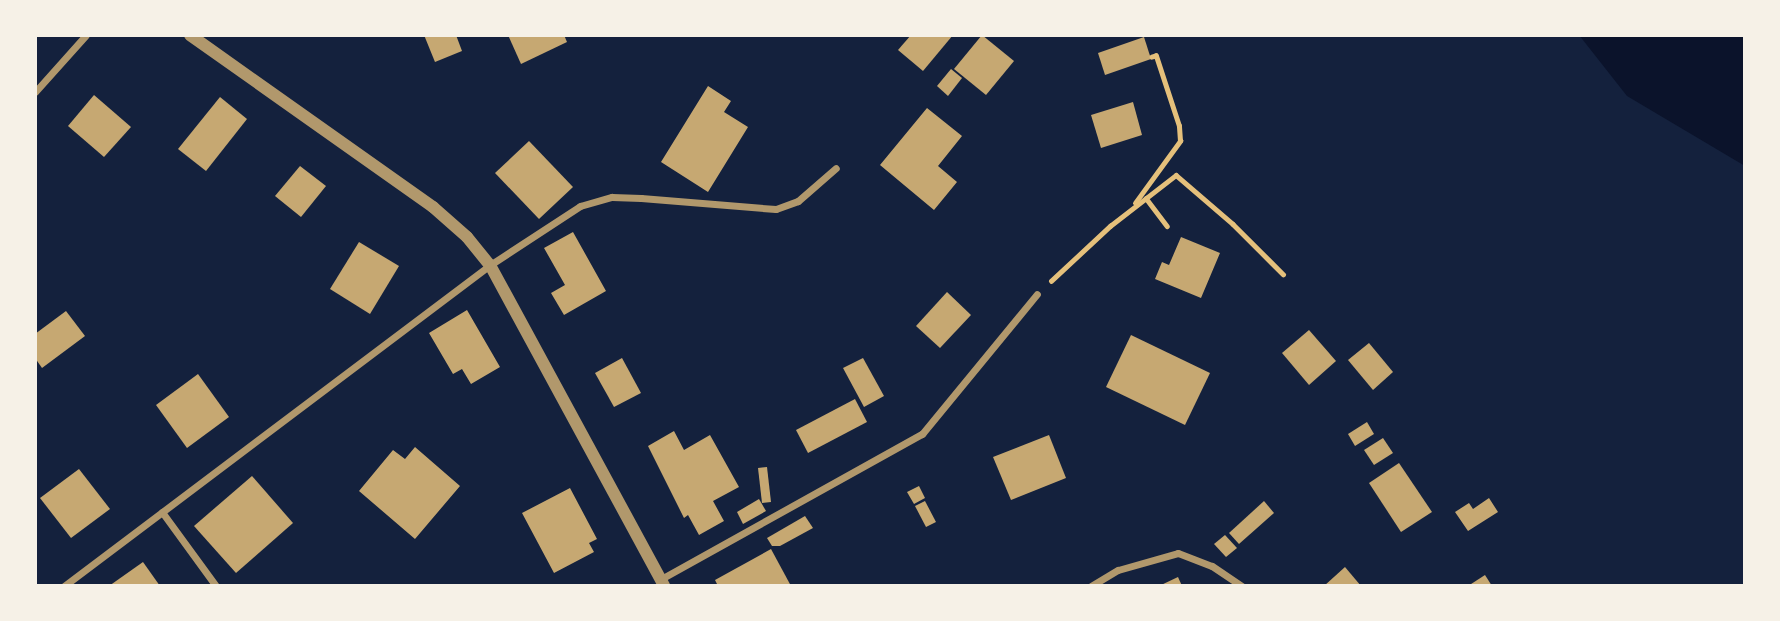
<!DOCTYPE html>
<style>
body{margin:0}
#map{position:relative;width:1780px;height:621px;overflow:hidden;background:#14213d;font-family:Montserrat,sans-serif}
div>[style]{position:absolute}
.water>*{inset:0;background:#0b132b}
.building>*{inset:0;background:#c6a872}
.path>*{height:4.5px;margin:-2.25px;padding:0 2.25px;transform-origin:2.25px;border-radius:2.25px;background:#e5c07b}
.minor>*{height:7px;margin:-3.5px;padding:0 3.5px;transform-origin:3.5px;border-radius:3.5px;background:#b1986c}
.tertiary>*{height:12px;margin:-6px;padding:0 6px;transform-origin:6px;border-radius:6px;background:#b1986c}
span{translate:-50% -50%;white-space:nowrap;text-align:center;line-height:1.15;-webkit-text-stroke:7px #f6f1e7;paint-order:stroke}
.frame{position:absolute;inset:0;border:37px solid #f6f1e7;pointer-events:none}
</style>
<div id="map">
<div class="water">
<div style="clip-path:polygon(1579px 35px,1745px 35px,1745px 166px,1627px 96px)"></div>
</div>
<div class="building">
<div style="clip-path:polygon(424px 35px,456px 35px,462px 51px,435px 62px)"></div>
<div style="clip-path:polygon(508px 35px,564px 35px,567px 42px,521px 64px)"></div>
<div style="clip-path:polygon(911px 35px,953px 35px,923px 71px,898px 50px)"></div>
<div style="clip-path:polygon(982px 35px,1014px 61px,986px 95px,954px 69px)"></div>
<div style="clip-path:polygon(1144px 37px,1151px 59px,1105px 75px,1098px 53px)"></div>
<div style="clip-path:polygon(951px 69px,962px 78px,948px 96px,937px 86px)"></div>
<div style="clip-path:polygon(708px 86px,731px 101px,724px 112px,748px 127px,708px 192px,661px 162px)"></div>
<div style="clip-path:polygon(94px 95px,131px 127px,104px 157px,68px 126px)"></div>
<div style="clip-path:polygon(220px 97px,247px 119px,206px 171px,178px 149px)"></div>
<div style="clip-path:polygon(1133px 102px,1142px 135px,1101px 148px,1091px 115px)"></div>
<div style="clip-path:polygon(927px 108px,962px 136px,938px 166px,957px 182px,934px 210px,880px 165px)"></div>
<div style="clip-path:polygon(529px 141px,573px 187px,539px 219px,495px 173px)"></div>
<div style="clip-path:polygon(300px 166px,326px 186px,301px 217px,275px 196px)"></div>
<div style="clip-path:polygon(573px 232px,606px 291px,564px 315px,551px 293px,565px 285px,544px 248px)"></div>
<div style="clip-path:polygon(1181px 237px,1220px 253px,1201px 298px,1155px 279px,1162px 262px,1169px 265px)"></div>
<div style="clip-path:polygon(359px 242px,399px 266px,370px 314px,330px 289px)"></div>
<div style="clip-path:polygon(947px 292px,971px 315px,940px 348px,916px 326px)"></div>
<div style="clip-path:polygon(467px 310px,500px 367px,471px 384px,462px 369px,453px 374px,429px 333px)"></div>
<div style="clip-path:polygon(66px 311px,85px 336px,42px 368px,35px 358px,35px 334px)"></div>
<div style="clip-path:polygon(1309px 330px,1336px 361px,1309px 385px,1282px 353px)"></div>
<div style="clip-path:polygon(1131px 335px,1210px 373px,1185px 425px,1106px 387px)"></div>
<div style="clip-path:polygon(1369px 343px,1393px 372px,1373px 390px,1348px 360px)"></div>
<div style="clip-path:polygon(622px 358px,641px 393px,614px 407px,595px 373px)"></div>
<div style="clip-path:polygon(863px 358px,884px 396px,864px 407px,843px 368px)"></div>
<div style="clip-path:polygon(198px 374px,229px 417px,187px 448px,156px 405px)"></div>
<div style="clip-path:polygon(855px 399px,867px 422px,808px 453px,796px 430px)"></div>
<div style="clip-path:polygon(1367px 422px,1374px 434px,1355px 446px,1348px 434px)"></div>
<div style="clip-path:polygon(674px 431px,684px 450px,710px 435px,739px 487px,713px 501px,724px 521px,699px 535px,688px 515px,684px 518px,648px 446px)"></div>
<div style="clip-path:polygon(1049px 435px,1066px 478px,1011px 500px,993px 457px)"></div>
<div style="clip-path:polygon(1383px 438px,1393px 453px,1374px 465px,1364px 450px)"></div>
<div style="clip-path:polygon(415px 447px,460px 486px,415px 539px,359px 491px,393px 450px,405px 459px)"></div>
<div style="clip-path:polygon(1399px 463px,1432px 512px,1401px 532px,1369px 483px)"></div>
<div style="clip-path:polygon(767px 467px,771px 502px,762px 503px,758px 468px)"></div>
<div style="clip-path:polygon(79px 469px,110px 509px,71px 538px,40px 498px)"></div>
<div style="clip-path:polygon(252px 476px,293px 523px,236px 573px,194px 526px)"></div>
<div style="clip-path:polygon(919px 486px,925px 498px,914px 504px,907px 492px)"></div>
<div style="clip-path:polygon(570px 488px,597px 539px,589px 543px,594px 552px,554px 573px,522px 513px)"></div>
<div style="clip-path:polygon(1489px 498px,1498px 512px,1468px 531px,1455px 512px,1469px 503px,1473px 509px)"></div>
<div style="clip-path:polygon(759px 499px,766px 511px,743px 524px,737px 512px)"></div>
<div style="clip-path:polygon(925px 501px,936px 522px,926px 527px,915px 506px)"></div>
<div style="clip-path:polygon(1264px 501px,1274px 513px,1239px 544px,1229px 533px)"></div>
<div style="clip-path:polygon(805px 516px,813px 528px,780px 546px,772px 546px,767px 538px)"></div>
<div style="clip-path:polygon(1225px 535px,1237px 548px,1226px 557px,1214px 544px)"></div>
<div style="clip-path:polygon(771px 549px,791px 586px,718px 586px,715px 580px)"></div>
<div style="clip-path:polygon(143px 562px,160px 586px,109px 586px)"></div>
<div style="clip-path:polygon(1345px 567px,1361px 586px,1324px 586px)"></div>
<div style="clip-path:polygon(1485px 575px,1492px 586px,1468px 586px)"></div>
<div style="clip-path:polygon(1178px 577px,1182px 586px,1159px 586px)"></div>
</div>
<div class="path">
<div style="left:1146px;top:198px;width:35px;rotate:53deg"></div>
<div style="left:1135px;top:203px;width:77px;rotate:-54deg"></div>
<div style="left:1180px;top:141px;width:15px;rotate:-94deg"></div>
<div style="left:1179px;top:126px;width:74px;rotate:-108.2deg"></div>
<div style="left:1156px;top:56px;width:4px;rotate:166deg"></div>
<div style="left:1051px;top:281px;width:81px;rotate:-43deg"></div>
<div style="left:1110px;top:226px;width:83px;rotate:-37.7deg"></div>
<div style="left:1176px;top:175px;width:75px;rotate:40.7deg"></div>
<div style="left:1233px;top:224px;width:71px;rotate:45deg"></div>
</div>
<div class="minor">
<div style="left:35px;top:92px;width:76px;rotate:-48.2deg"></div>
<div style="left:162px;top:512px;width:92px;rotate:53.9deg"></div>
<div style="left:661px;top:579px;width:299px;rotate:-29.1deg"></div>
<div style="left:922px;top:434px;width:181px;rotate:-50.6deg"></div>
<div style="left:64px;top:586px;width:533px;rotate:-37deg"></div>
<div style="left:490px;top:265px;width:108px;rotate:-33.2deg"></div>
<div style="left:580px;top:206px;width:33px;rotate:-16deg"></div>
<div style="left:612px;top:197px;width:29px;rotate:2deg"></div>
<div style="left:641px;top:198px;width:135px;rotate:4.7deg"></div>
<div style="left:776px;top:209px;width:23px;rotate:-20deg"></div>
<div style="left:798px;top:201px;width:50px;rotate:-41deg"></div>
<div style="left:1091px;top:586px;width:31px;rotate:-31deg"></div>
<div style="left:1118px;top:570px;width:62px;rotate:-15.8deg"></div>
<div style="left:1178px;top:553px;width:36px;rotate:21deg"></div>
<div style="left:1212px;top:566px;width:36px;rotate:34deg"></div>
</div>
<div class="tertiary">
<div style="left:190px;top:35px;width:298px;rotate:35.3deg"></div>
<div style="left:433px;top:207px;width:45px;rotate:41.4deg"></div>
<div style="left:467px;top:237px;width:36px;rotate:51deg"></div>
<div style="left:490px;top:265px;width:365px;rotate:61.5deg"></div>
</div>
<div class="frame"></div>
</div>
